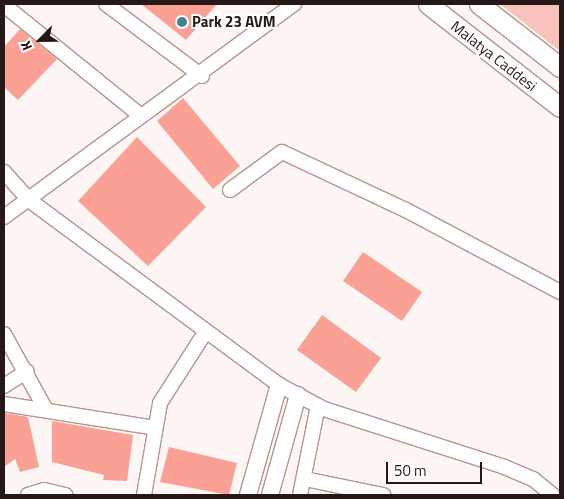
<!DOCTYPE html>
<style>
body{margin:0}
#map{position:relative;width:564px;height:499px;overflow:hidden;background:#fef6f4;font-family:"Titillium Web",sans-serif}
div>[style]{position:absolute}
.green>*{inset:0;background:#f9c2ba}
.building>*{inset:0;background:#faa094}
.roads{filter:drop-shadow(1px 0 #b8948e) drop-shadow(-1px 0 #b8948e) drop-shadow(0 1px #b8948e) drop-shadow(0 -1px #b8948e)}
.minor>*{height:14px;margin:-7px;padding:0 7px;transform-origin:7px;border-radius:7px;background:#fff}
.major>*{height:16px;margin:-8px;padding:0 8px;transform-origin:8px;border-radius:8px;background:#fff}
.highway>*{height:19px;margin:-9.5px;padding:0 9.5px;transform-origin:9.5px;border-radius:9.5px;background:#fff}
.dots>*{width:14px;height:14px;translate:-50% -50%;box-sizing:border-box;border:2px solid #fff;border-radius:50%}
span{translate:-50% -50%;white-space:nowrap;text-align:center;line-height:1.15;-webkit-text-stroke:4px #fff;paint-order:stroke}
.poi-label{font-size:15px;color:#261817;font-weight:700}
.left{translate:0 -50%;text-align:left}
.street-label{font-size:15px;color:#261817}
.frame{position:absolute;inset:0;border:5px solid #261817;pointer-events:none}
.north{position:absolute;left:15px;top:15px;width:50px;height:50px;-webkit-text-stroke:4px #fff;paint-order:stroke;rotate:247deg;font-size:14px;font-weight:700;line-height:20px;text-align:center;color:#261817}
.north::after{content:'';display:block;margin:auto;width:18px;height:22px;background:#261817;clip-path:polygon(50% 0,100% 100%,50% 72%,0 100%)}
.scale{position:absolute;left:386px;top:462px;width:96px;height:22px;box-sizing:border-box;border:2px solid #261817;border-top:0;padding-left:6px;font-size:15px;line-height:18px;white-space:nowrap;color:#261817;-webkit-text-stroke:4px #fff;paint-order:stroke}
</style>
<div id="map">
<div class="green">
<div style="clip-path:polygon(500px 4px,560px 4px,560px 51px)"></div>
</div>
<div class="building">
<div style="clip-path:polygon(141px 4px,217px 4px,186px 40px)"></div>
<div style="clip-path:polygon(20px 29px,57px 59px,18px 100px,4px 87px,4px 47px)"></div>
<div style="clip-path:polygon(183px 98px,240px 166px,213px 189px,157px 121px)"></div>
<div style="clip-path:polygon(137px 137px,206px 207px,148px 266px,78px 201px)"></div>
<div style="clip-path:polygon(363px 252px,422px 292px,402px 321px,343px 281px)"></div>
<div style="clip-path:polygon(322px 315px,381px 358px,356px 392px,297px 350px)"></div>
<div style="clip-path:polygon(4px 413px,28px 417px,39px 467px,20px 472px,15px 459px,4px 467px)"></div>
<div style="clip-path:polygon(52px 421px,133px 435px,127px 481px,103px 480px,104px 475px,52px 462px)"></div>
<div style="clip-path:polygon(169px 447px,237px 463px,229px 495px,160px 482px)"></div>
</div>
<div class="roads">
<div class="minor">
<div style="left:106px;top:4px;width:120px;rotate:36.9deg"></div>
<div style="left:4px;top:5px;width:176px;rotate:39deg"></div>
<div style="left:4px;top:172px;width:38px;rotate:48deg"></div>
<div style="left:29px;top:200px;width:311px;rotate:36.5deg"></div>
<div style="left:279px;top:385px;width:51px;rotate:28.1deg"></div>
<div style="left:324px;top:409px;width:187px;rotate:17.8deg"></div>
<div style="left:502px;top:466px;width:34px;rotate:23deg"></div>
<div style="left:533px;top:479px;width:26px;rotate:39deg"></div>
<div style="left:230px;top:190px;width:64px;rotate:-36.2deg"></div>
<div style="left:282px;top:152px;width:137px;rotate:25.1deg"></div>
<div style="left:406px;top:210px;width:174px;rotate:28deg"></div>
<div style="left:4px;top:217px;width:360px;rotate:-36.3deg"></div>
<div style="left:4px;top:334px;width:87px;rotate:61.1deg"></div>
<div style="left:4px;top:386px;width:27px;rotate:-33deg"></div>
<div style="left:4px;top:404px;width:153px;rotate:9deg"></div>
<div style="left:305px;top:479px;width:80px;rotate:11.6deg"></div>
<div style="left:28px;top:495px;width:17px;rotate:-17deg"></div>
<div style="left:44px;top:490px;width:22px;rotate:13deg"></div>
<div style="left:144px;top:495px;width:93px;rotate:-80.1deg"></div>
<div style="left:160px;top:403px;width:85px;rotate:-57.4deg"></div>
<div style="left:300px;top:495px;width:91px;rotate:-78.6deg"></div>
</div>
<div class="major">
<div style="left:248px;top:495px;width:114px;rotate:-74.3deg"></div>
<div style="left:270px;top:495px;width:104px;rotate:-74.4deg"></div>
</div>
<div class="highway">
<div style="left:428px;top:4px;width:167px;rotate:38deg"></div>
<div style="left:479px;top:4px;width:103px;rotate:37.9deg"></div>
</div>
</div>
<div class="dots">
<div style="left:182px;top:22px;background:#418394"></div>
</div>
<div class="poi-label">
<span class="left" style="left:192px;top:22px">Park 23 AVM</span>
</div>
<div class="street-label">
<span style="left:494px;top:56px;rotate:38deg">Malatya Caddesi</span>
</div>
<div class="frame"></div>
<div class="north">K</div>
<div class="scale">50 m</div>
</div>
